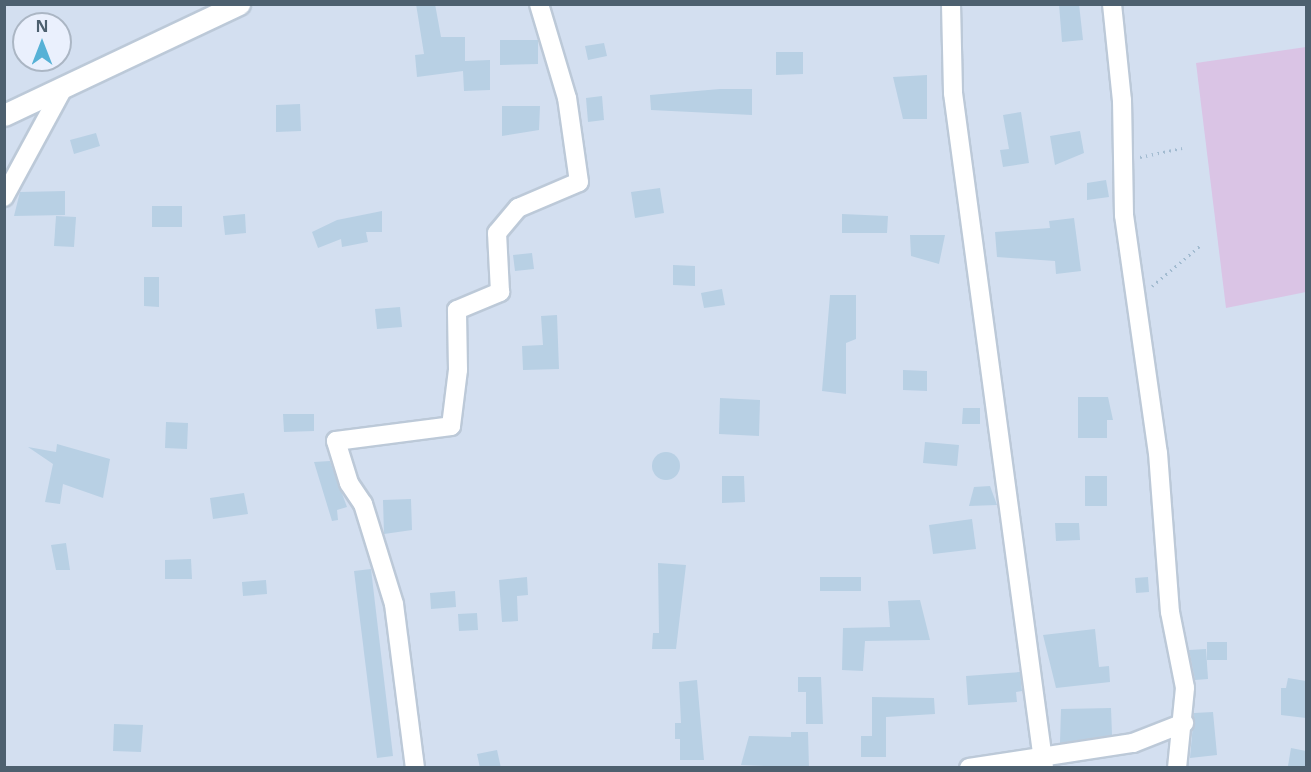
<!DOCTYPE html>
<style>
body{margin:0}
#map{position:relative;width:1311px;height:772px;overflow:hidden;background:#e4ebf9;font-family:"Noto Sans",sans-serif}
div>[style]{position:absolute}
.residential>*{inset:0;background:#d3dff0}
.green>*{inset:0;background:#dac4e5}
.building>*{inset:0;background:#b8d0e4}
.round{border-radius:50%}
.path>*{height:3px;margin-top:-1.5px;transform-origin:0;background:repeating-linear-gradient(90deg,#a2bbd0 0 1.5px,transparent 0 6px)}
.roads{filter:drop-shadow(2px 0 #bcc9d8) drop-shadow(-2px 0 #bcc9d8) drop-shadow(0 2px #bcc9d8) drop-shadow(0 -2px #bcc9d8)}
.minor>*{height:18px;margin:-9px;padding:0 9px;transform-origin:9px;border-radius:9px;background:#fff}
.tertiary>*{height:21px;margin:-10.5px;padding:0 10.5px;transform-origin:10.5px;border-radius:10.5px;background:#fff}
span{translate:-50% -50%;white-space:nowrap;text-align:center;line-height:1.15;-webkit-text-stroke:4.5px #eaf0fd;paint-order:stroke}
.frame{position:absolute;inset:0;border:6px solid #4d606f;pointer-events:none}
.north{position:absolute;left:12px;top:12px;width:60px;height:60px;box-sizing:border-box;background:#eaf0fd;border:2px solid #abb6c4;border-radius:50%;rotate:0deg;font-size:16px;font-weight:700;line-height:24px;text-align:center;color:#4d606f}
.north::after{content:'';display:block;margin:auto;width:21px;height:27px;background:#56b1d6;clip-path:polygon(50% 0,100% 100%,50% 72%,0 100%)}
</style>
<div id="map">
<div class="residential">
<div style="clip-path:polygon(evenodd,5px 5px,1306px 5px,1306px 767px,5px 767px,5px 5px,24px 24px,60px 24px,60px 60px,24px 60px,24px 24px)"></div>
</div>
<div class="green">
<div style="clip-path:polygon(1306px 47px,1306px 292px,1226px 308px,1196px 63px)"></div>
</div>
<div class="building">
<div style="clip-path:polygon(416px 4px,435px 4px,441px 37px,465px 37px,465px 61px,490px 60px,490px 90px,464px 91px,463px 71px,417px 77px,415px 55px,424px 54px)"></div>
<div style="clip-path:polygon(1059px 4px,1079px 4px,1083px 40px,1062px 42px)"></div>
<div style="clip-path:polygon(500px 40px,538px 40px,538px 64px,500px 65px)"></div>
<div style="clip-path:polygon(604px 43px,607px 56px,588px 60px,585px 46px)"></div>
<div style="clip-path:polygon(776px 52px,803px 52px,803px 74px,776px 75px)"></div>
<div style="clip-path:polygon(927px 75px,927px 119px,903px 119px,893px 77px)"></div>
<div style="clip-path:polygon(720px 89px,752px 89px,752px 115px,651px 110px,650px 95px)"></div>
<div style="clip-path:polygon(602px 96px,604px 120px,588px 122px,586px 98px)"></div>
<div style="clip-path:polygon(300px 104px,301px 131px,276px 132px,276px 105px)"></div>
<div style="clip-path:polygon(502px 106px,540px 106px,539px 130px,502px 136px)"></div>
<div style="clip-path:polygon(1021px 112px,1029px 163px,1003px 167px,1000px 150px,1009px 149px,1003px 115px)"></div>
<div style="clip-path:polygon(1080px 131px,1084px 153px,1055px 165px,1050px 136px)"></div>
<div style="clip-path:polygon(96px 133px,100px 146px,74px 154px,70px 140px)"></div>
<div style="clip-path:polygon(1106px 180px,1109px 197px,1087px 200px,1087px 183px)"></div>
<div style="clip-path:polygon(660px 188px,664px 213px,635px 218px,631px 192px)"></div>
<div style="clip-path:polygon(65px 191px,65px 215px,14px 216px,20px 192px)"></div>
<div style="clip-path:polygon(152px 206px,182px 206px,182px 227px,152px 227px)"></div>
<div style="clip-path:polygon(382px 211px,382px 232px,366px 232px,368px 242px,342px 247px,341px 239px,318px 248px,312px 232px,337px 220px)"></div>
<div style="clip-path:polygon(245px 214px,246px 233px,225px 235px,223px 216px)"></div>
<div style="clip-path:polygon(842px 214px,888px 216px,887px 233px,842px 233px)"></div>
<div style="clip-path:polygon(56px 216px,76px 217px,74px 247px,54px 246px)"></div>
<div style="clip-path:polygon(1074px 218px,1081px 271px,1056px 274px,1055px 261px,997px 257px,995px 232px,1050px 228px,1049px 221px)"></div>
<div style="clip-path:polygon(910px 235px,945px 235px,939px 264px,911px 256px)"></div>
<div style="clip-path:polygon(532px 253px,534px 269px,515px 271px,513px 255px)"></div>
<div style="clip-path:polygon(673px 265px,695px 266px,695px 286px,673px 285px)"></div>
<div style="clip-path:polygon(144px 277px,159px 277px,159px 307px,144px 306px)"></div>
<div style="clip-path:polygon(722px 289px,725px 305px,704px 308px,701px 293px)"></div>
<div style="clip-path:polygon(830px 295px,856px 295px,856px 339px,846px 343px,846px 394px,822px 391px)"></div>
<div style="clip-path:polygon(400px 307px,402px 327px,377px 329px,375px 309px)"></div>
<div style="clip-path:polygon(557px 315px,559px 369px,523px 370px,522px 346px,543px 345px,541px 316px)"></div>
<div style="clip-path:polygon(903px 370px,927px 371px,927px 391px,903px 390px)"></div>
<div style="clip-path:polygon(1078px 397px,1108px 397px,1113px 420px,1107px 420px,1107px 438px,1078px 438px)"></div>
<div style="clip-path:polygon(720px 398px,760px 400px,759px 436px,719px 434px)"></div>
<div style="clip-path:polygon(963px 408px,980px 408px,980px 424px,962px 424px)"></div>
<div style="clip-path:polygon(283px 414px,314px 414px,314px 431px,284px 432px)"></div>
<div style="clip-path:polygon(166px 422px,188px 423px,187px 449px,165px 448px)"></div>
<div style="clip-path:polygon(925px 442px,959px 445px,957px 466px,923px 463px)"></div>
<div style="clip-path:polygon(57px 444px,110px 459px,103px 498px,63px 484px,60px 504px,45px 502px,53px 464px,28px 447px,56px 452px)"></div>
<div class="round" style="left:652px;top:452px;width:28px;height:28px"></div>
<div style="clip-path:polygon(330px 461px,347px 507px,337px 510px,338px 520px,332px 521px,314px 462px)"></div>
<div style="clip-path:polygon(722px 476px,744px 476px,745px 502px,722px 503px)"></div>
<div style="clip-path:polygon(1085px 476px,1107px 476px,1107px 506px,1085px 506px)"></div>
<div style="clip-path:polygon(990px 486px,997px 505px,969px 506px,974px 487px)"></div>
<div style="clip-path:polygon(244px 493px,248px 514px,213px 519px,210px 498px)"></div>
<div style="clip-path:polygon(411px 499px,412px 530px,384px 534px,383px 500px)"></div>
<div style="clip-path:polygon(972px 519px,976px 549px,933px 554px,929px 525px)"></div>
<div style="clip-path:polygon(1055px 523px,1079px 523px,1080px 540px,1056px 541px)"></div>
<div style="clip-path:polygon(66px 543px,70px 570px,56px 570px,51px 545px)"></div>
<div style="clip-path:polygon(191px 559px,192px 579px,165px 579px,165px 560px)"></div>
<div style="clip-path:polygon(658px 563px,686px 565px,676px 649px,652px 649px,653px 633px,659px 633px)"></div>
<div style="clip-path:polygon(371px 569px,393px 756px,377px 758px,354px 571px)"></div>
<div style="clip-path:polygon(527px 577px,528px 595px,517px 596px,518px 621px,502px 622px,499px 580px)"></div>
<div style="clip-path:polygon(820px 577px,861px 577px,861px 591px,820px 591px)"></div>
<div style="clip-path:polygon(1148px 577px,1149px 592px,1136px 593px,1135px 578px)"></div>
<div style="clip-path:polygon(266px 580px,267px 594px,243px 596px,242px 582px)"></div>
<div style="clip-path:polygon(455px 591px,456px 607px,431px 609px,430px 593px)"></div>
<div style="clip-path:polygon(920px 600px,930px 640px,865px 641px,863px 671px,842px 670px,843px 628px,890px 627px,888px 601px)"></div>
<div style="clip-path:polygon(477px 613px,478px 630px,459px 631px,458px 614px)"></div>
<div style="clip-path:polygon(1095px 629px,1099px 667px,1109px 666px,1110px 682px,1056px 688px,1043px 635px)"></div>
<div style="clip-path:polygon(1207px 642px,1227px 642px,1227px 660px,1207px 660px)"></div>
<div style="clip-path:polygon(1206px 649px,1208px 679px,1195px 680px,1189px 650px)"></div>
<div style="clip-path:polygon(1020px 672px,1022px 691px,1016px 692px,1017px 702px,968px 705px,966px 676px)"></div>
<div style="clip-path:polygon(798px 677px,821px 677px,823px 724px,806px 724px,806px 692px,798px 692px)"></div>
<div style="clip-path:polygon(1288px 678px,1306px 681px,1306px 718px,1281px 715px,1281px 688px,1286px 688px)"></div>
<div style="clip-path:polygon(697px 680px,704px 760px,680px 760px,680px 739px,675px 739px,675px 723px,681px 723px,679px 682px)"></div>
<div style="clip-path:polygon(872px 697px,934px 698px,935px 714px,886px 717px,886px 757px,861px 757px,861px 736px,872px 736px)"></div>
<div style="clip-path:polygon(1111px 708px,1112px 735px,1060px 743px,1061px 709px)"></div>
<div style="clip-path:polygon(1213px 712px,1217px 755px,1190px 758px,1194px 713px)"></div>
<div style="clip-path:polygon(114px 724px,143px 725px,141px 752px,113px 751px)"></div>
<div style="clip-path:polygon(791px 732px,808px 732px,809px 768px,741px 765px,749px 736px,791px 737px)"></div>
<div style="clip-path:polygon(1291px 748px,1306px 751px,1306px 768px,1288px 766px)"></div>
<div style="clip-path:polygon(497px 750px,501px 768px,480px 768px,477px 754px)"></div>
</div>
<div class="path">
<div style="left:1140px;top:157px;width:43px;rotate:-12.1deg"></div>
<div style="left:1152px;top:286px;width:64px;rotate:-39.9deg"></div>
</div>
<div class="roads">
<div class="minor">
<div style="left:951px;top:4px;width:89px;rotate:88.7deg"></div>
<div style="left:953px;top:93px;width:681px;rotate:82.32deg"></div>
<div style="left:1112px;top:4px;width:97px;rotate:84.1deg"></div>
<div style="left:1122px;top:100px;width:115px;rotate:89deg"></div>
<div style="left:1124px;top:215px;width:240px;rotate:81.9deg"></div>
<div style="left:1158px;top:453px;width:159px;rotate:85.7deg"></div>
<div style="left:1170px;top:612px;width:77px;rotate:78.8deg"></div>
<div style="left:1185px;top:688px;width:80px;rotate:95.7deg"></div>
<div style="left:4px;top:197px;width:122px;rotate:-61.5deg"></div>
<div style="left:415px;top:768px;width:165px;rotate:-97.3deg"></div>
<div style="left:394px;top:604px;width:105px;rotate:-107.2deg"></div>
<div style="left:363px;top:504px;width:25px;rotate:-124deg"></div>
<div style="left:349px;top:483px;width:44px;rotate:-107.2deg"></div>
<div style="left:336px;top:441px;width:116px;rotate:-7.4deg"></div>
<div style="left:451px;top:426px;width:56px;rotate:-82.9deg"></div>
<div style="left:458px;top:370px;width:60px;rotate:-91deg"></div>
<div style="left:457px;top:310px;width:47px;rotate:-22.7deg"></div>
<div style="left:500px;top:292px;width:59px;rotate:-92.9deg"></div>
<div style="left:497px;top:233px;width:33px;rotate:-50deg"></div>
<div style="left:518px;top:208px;width:66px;rotate:-23.1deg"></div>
<div style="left:579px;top:182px;width:85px;rotate:-98.1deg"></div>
<div style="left:567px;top:98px;width:98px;rotate:-106.6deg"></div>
<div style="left:969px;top:768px;width:166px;rotate:-8.7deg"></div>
<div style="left:1133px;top:743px;width:55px;rotate:-21.4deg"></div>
</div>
<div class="tertiary">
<div style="left:4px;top:115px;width:260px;rotate:-25.3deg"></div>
</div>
</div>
<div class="frame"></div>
<div class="north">N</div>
</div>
